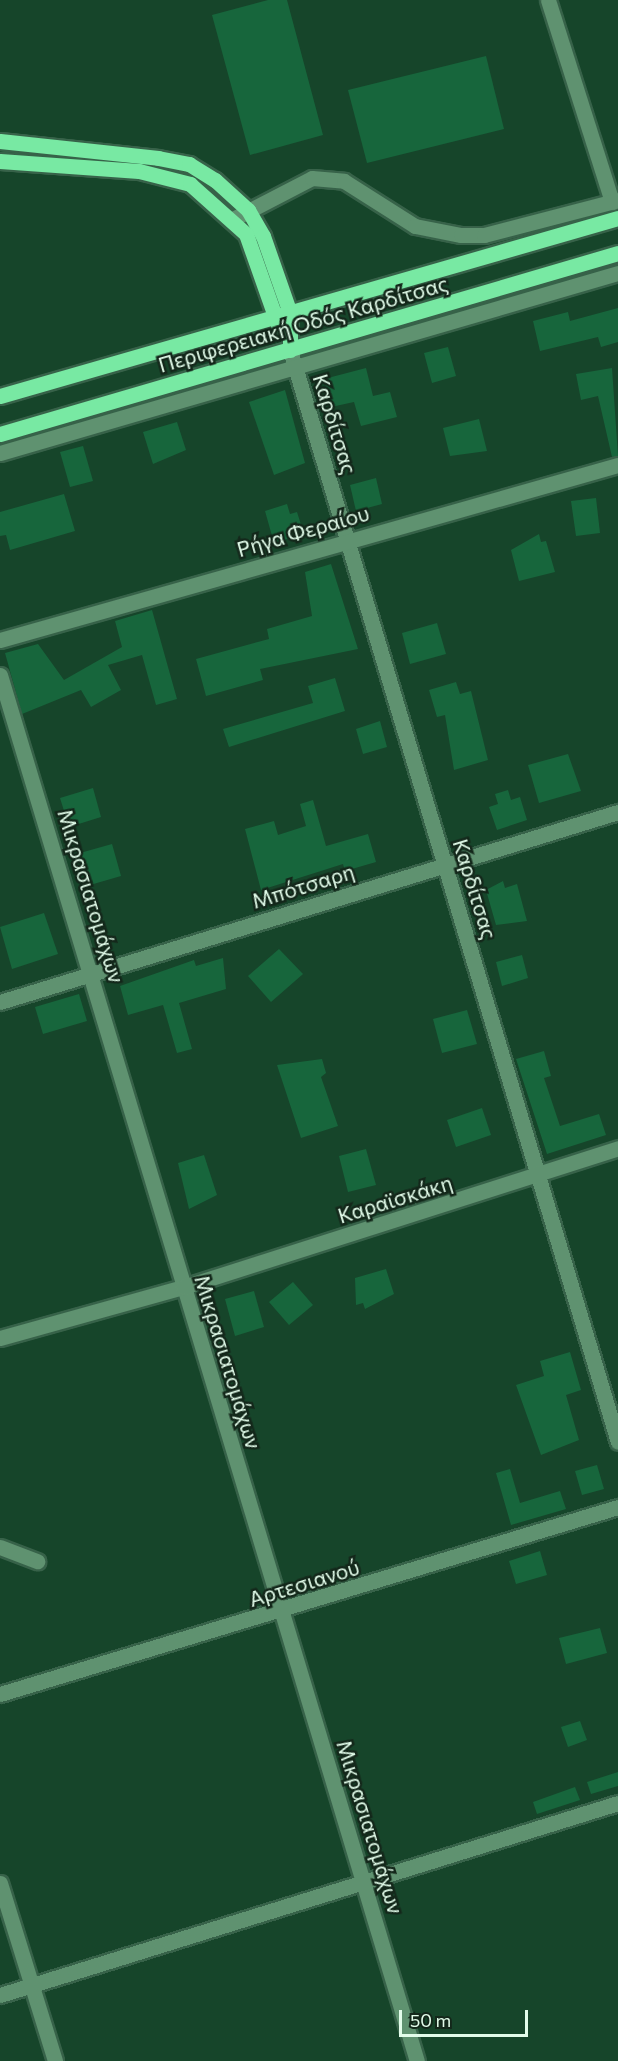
<!DOCTYPE html>
<meta charset="utf-8">
<style>
body{margin:0}
#map{position:relative;width:618px;height:2061px;overflow:hidden;background:#16452a;font-family:Commissioner,sans-serif}
div>[style]{position:absolute}
.building>*{inset:0;background:#17663c}
.roads{filter:drop-shadow(2px 0 #376249) drop-shadow(-2px 0 #376249) drop-shadow(0 2px #376249) drop-shadow(0 -2px #376249)}
.minor>*{height:15px;margin:-7.5px;padding:0 7.5px;transform-origin:7.5px;border-radius:7.5px;background:#5f9270}
.major>*{height:15px;margin:-7.5px;padding:0 7.5px;transform-origin:7.5px;border-radius:7.5px;background:#78e9a3}
span{translate:-50% -50%;white-space:nowrap;text-align:center;line-height:1.15;-webkit-text-stroke:5px #13271a;paint-order:stroke}
.street-label{font-size:21px;color:#e2fcea}
.scale{position:absolute;left:399px;top:2010px;width:129px;height:27px;box-sizing:border-box;border:3px solid #e2fcea;border-top:0;padding-left:8px;font-size:18px;line-height:21px;white-space:nowrap;color:#e2fcea;-webkit-text-stroke:4px #13271a;paint-order:stroke}
</style>
<div id="map">
<div class="building">
<div style="clip-path:polygon(268px 0,287px 0,323px 135px,250px 155px,212px 15px)"></div>
<div style="clip-path:polygon(486px 56px,504px 129px,367px 163px,348px 90px)"></div>
<div style="clip-path:polygon(618px 308px,618px 342px,601px 347px,598px 337px,540px 351px,533px 321px,568px 312px,570px 321px)"></div>
<div style="clip-path:polygon(448px 347px,456px 376px,432px 383px,424px 353px)"></div>
<div style="clip-path:polygon(366px 368px,373px 396px,390px 392px,397px 417px,361px 426px,354px 402px,331px 407px,324px 379px)"></div>
<div style="clip-path:polygon(612px 368px,618px 456px,612px 457px,598px 396px,581px 400px,576px 374px)"></div>
<div style="clip-path:polygon(285px 390px,305px 463px,274px 475px,249px 402px)"></div>
<div style="clip-path:polygon(479px 419px,487px 451px,450px 456px,443px 428px)"></div>
<div style="clip-path:polygon(177px 422px,186px 450px,153px 464px,143px 432px)"></div>
<div style="clip-path:polygon(83px 446px,93px 481px,70px 487px,60px 452px)"></div>
<div style="clip-path:polygon(376px 478px,382px 504px,356px 511px,350px 485px)"></div>
<div style="clip-path:polygon(64px 494px,75px 531px,10px 550px,6px 535px,0 536px,0 512px)"></div>
<div style="clip-path:polygon(596px 498px,600px 533px,576px 536px,571px 501px)"></div>
<div style="clip-path:polygon(287px 504px,290px 514px,297px 512px,304px 534px,274px 543px,265px 511px)"></div>
<div style="clip-path:polygon(539px 534px,541px 542px,546px 541px,555px 572px,519px 581px,511px 550px)"></div>
<div style="clip-path:polygon(331px 564px,358px 649px,260px 669px,263px 680px,206px 696px,196px 659px,269px 639px,267px 629px,312px 616px,305px 572px)"></div>
<div style="clip-path:polygon(152px 610px,177px 699px,156px 705px,142px 655px,108px 665px,121px 690px,91px 707px,81px 690px,22px 714px,5px 653px,38px 644px,64px 680px,122px 647px,115px 621px)"></div>
<div style="clip-path:polygon(437px 623px,446px 654px,410px 664px,402px 633px)"></div>
<div style="clip-path:polygon(335px 678px,345px 711px,229px 747px,223px 729px,313px 703px,308px 686px)"></div>
<div style="clip-path:polygon(456px 682px,460px 694px,471px 691px,488px 760px,454px 770px,445px 715px,437px 717px,429px 690px)"></div>
<div style="clip-path:polygon(380px 721px,387px 747px,363px 754px,356px 729px)"></div>
<div style="clip-path:polygon(568px 754px,581px 791px,539px 803px,528px 765px)"></div>
<div style="clip-path:polygon(93px 788px,101px 817px,69px 827px,60px 798px)"></div>
<div style="clip-path:polygon(508px 790px,511px 800px,520px 797px,527px 820px,497px 830px,489px 807px,498px 804px,495px 794px)"></div>
<div style="clip-path:polygon(313px 800px,326px 846px,368px 834px,376px 862px,345px 871px,343px 864px,261px 890px,245px 829px,274px 821px,278px 835px,306px 826px,300px 804px)"></div>
<div style="clip-path:polygon(112px 844px,121px 876px,90px 885px,80px 853px)"></div>
<div style="clip-path:polygon(503px 881px,505px 888px,517px 884px,527px 921px,496px 925px,486px 890px)"></div>
<div style="clip-path:polygon(44px 913px,58px 954px,12px 969px,0 927px)"></div>
<div style="clip-path:polygon(279px 949px,303px 974px,271px 1002px,248px 976px)"></div>
<div style="clip-path:polygon(522px 955px,528px 978px,502px 986px,496px 962px)"></div>
<div style="clip-path:polygon(223px 958px,226px 989px,179px 1003px,192px 1049px,177px 1053px,163px 1005px,128px 1015px,120px 986px,194px 960px,196px 966px)"></div>
<div style="clip-path:polygon(79px 994px,87px 1021px,43px 1034px,35px 1007px)"></div>
<div style="clip-path:polygon(467px 1010px,477px 1044px,442px 1053px,433px 1019px)"></div>
<div style="clip-path:polygon(544px 1051px,551px 1076px,544px 1078px,560px 1126px,599px 1114px,606px 1135px,547px 1154px,516px 1059px)"></div>
<div style="clip-path:polygon(322px 1059px,326px 1073px,321px 1077px,338px 1126px,301px 1138px,277px 1065px)"></div>
<div style="clip-path:polygon(482px 1108px,491px 1135px,456px 1147px,447px 1120px)"></div>
<div style="clip-path:polygon(366px 1149px,376px 1185px,348px 1192px,339px 1156px)"></div>
<div style="clip-path:polygon(204px 1155px,217px 1195px,189px 1209px,178px 1163px)"></div>
<div style="clip-path:polygon(386px 1269px,394px 1294px,365px 1309px,363px 1303px,356px 1305px,355px 1278px)"></div>
<div style="clip-path:polygon(293px 1282px,313px 1305px,289px 1325px,269px 1302px)"></div>
<div style="clip-path:polygon(254px 1291px,264px 1327px,235px 1336px,225px 1299px)"></div>
<div style="clip-path:polygon(570px 1352px,581px 1390px,566px 1395px,579px 1440px,541px 1455px,516px 1385px,544px 1376px,540px 1361px)"></div>
<div style="clip-path:polygon(597px 1465px,604px 1489px,582px 1495px,575px 1471px)"></div>
<div style="clip-path:polygon(510px 1469px,520px 1503px,560px 1491px,566px 1509px,511px 1525px,496px 1473px)"></div>
<div style="clip-path:polygon(540px 1551px,547px 1575px,516px 1584px,509px 1561px)"></div>
<div style="clip-path:polygon(600px 1628px,607px 1653px,566px 1664px,559px 1638px)"></div>
<div style="clip-path:polygon(580px 1721px,587px 1740px,568px 1747px,561px 1727px)"></div>
<div style="clip-path:polygon(618px 1772px,618px 1786px,591px 1794px,587px 1782px)"></div>
<div style="clip-path:polygon(575px 1787px,580px 1800px,537px 1814px,533px 1802px)"></div>
</div>
<div class="roads">
<div class="minor">
<div style="left:548px;top:0;width:212px;rotate:72.4deg"></div>
<div style="left:231px;top:220px;width:91px;rotate:-27.4deg"></div>
<div style="left:312px;top:178px;width:32px;rotate:5deg"></div>
<div style="left:344px;top:181px;width:84px;rotate:32.4deg"></div>
<div style="left:415px;top:226px;width:47px;rotate:11.1deg"></div>
<div style="left:461px;top:235px;width:23px"></div>
<div style="left:484px;top:235px;width:138px;rotate:-14.6deg"></div>
<div style="left:290px;top:350px;width:1140px;rotate:73.28deg"></div>
<div style="left:0;top:453px;width:644px;rotate:-16.24deg"></div>
<div style="left:0;top:640px;width:642px;rotate:-15.81deg"></div>
<div style="left:0;top:675px;width:1447px;rotate:73.26deg"></div>
<div style="left:0;top:1002px;width:647px;rotate:-17.09deg"></div>
<div style="left:0;top:1338px;width:190px;rotate:-15.6deg"></div>
<div style="left:183px;top:1287px;width:457px;rotate:-17.7deg"></div>
<div style="left:0;top:1547px;width:40px;rotate:21deg"></div>
<div style="left:0;top:1694px;width:646px;rotate:-16.84deg"></div>
<div style="left:0;top:1883px;width:186px;rotate:72.8deg"></div>
<div style="left:0;top:1995px;width:647px;rotate:-17.26deg"></div>
</div>
<div class="major">
<div style="left:0;top:141px;width:159px;rotate:6.1deg"></div>
<div style="left:158px;top:158px;width:32px;rotate:11deg"></div>
<div style="left:189px;top:164px;width:31px;rotate:32deg"></div>
<div style="left:215px;top:180px;width:45px;rotate:42.3deg"></div>
<div style="left:248px;top:210px;width:30px;rotate:60deg"></div>
<div style="left:263px;top:236px;width:82px;rotate:70.7deg"></div>
<div style="left:290px;top:313px;width:37px;rotate:90deg"></div>
<div style="left:0;top:161px;width:139px;rotate:4.1deg"></div>
<div style="left:139px;top:171px;width:53px;rotate:14.3deg"></div>
<div style="left:190px;top:184px;width:75px;rotate:41.8deg"></div>
<div style="left:246px;top:234px;width:96px;rotate:70.6deg"></div>
<div style="left:0;top:396px;width:643px;rotate:-16.07deg"></div>
<div style="left:0;top:434px;width:644px;rotate:-16.32deg"></div>
</div>
</div>
<div class="street-label">
<span style="left:303px;top:324px;rotate:-16deg">Περιφερειακή Οδός Καρδίτσας</span>
<span style="left:335px;top:424px;rotate:73deg">Καρδίτσας</span>
<span style="left:303px;top:531px;rotate:-16deg">Ρήγα Φεραίου</span>
<span style="left:303px;top:886px;rotate:-17deg">Μπότσαρη</span>
<span style="left:475px;top:889px;rotate:73deg">Καρδίτσας</span>
<span style="left:91px;top:896px;rotate:73deg">Μικρασιατομάχων</span>
<span style="left:395px;top:1199px;rotate:-17deg">Καραϊσκάκη</span>
<span style="left:228px;top:1362px;rotate:73deg">Μικρασιατομάχων</span>
<span style="left:304px;top:1583px;rotate:-17deg">Αρτεσιανού</span>
<span style="left:370px;top:1827px;rotate:73deg">Μικρασιατομάχων</span>
</div>
<div class="scale">50 m</div>
</div>
